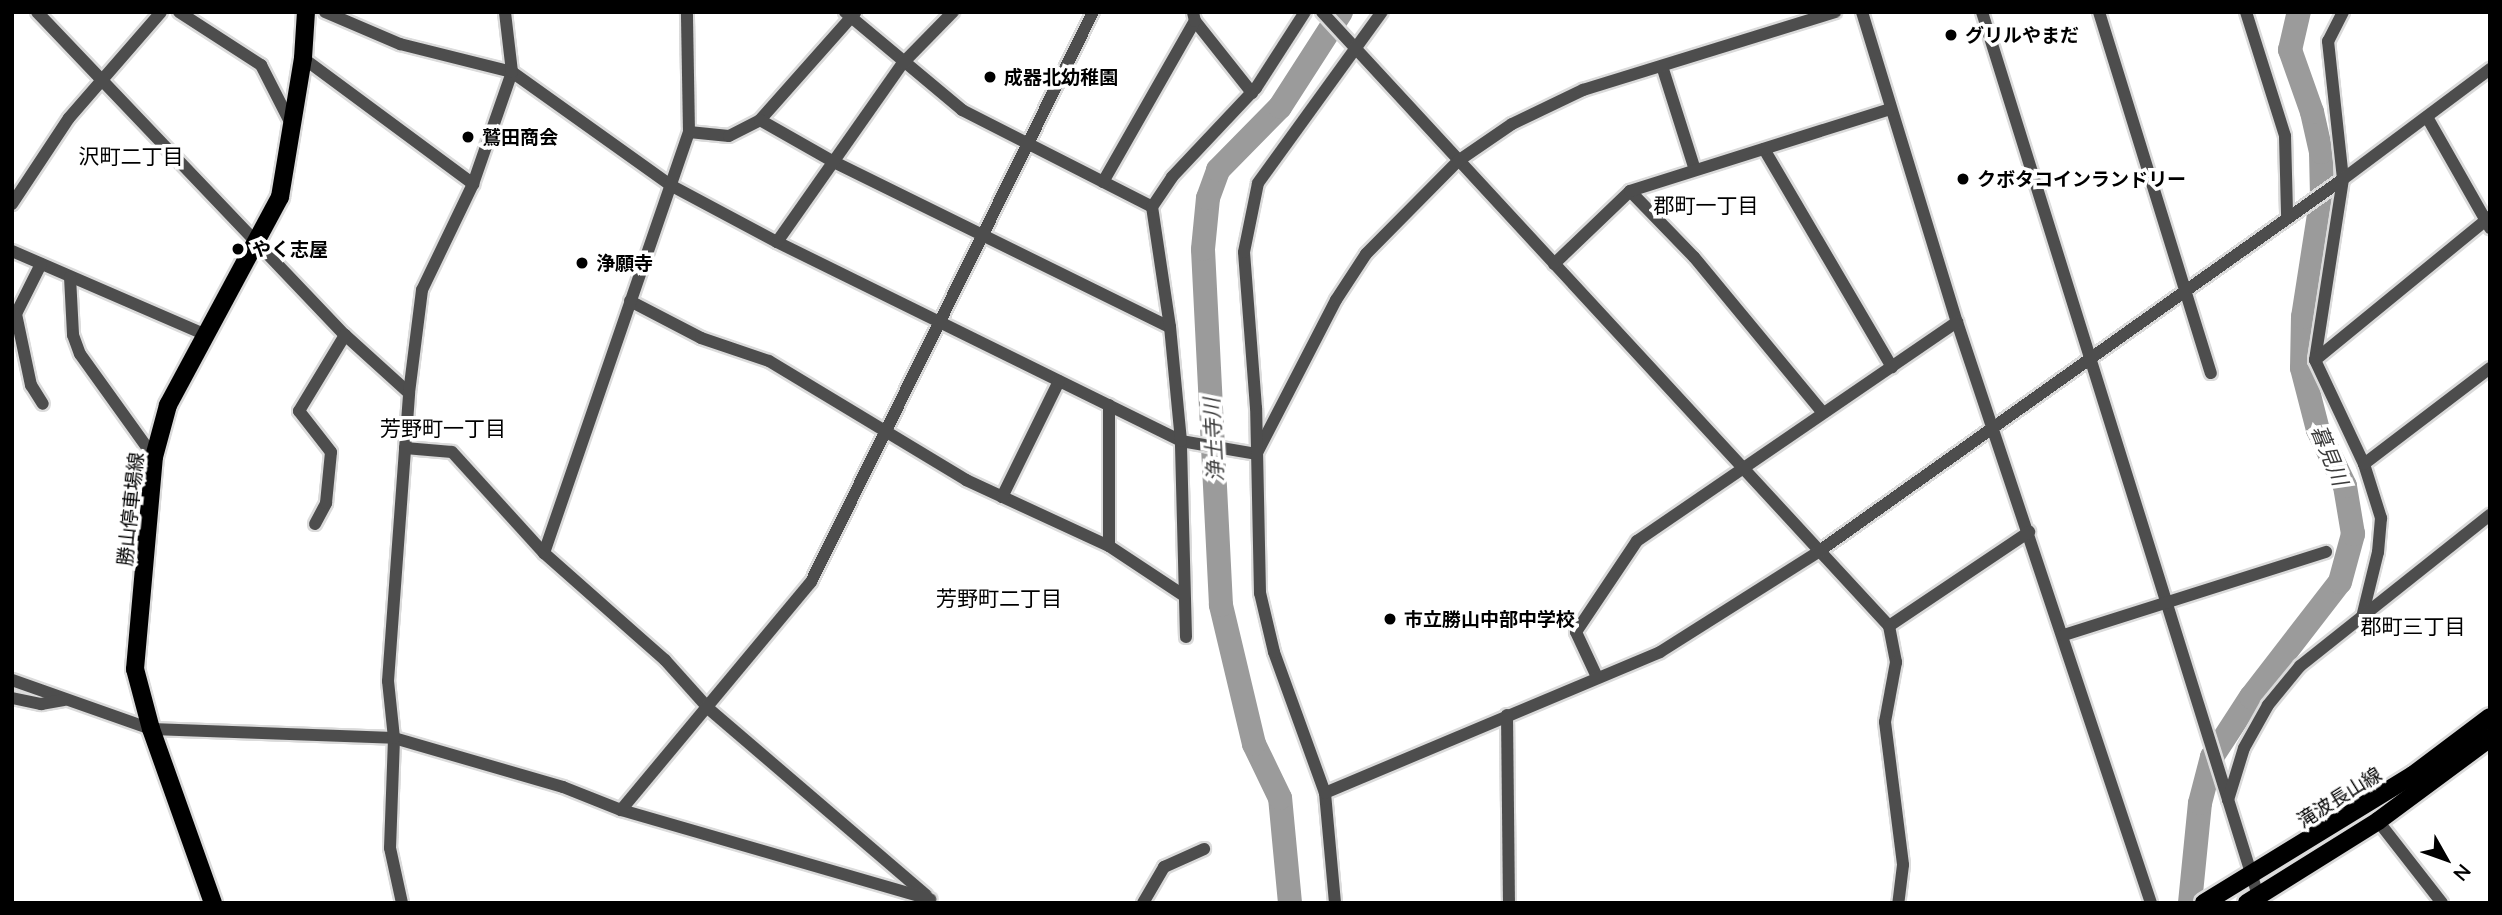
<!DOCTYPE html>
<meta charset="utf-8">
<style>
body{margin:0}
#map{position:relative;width:2502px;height:915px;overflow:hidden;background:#fff;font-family:Lato,"Noto Sans JP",sans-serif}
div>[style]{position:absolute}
.river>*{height:24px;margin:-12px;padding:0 12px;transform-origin:12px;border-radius:12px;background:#9b9b9b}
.roads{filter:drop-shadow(2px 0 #dbdbdb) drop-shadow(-2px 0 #dbdbdb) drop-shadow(0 2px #dbdbdb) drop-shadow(0 -2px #dbdbdb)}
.minor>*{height:12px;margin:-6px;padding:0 6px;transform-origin:6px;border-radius:6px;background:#4d4d4d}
.major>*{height:18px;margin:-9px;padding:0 9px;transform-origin:9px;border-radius:9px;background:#000}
.dots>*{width:19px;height:19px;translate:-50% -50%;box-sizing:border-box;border:4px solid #fff;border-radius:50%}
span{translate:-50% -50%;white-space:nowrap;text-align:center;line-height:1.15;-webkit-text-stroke:7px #fff;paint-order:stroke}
.poi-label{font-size:19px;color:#000;font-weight:700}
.left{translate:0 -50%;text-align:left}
.street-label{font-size:19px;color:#000}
.neighbourhood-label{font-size:21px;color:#000}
.water-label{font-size:21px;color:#3c3c3c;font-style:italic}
.frame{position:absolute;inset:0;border:14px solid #000;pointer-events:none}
.north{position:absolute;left:2411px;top:824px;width:70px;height:70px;-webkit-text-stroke:5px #fff;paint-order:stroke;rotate:130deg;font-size:19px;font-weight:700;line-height:28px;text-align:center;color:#000}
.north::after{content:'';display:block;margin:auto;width:24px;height:32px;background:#000;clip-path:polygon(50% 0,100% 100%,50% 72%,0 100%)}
</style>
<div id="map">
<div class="river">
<div style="left:1290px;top:903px;width:105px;rotate:-95.4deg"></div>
<div style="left:1280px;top:798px;width:60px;rotate:-115.7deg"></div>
<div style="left:1254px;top:744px;width:143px;rotate:-103.4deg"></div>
<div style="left:1221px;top:605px;width:356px;rotate:-92.9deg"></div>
<div style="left:1203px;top:249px;width:51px;rotate:-84.4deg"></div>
<div style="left:1208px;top:198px;width:30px;rotate:-70deg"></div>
<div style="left:1218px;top:170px;width:88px;rotate:-45.5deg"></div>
<div style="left:1280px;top:107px;width:113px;rotate:-57.3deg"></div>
<div style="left:2190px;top:903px;width:100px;rotate:-84.3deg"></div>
<div style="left:2200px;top:803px;width:48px;rotate:-75.4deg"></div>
<div style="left:2212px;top:757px;width:72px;rotate:-57deg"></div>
<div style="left:2251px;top:697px;width:145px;rotate:-52.3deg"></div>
<div style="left:2340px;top:582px;width:50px;rotate:-74.8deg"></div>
<div style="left:2353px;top:534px;width:49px;rotate:-99.5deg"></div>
<div style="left:2345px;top:486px;width:62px;rotate:-115.7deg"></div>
<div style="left:2318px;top:430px;width:64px;rotate:-104.5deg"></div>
<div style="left:2302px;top:368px;width:51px;rotate:-88.9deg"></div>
<div style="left:2303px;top:317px;width:122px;rotate:-81.1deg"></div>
<div style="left:2322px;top:196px;width:44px;rotate:-91.3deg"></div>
<div style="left:2321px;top:152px;width:41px;rotate:-102.7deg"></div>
<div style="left:2312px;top:112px;width:66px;rotate:-109.5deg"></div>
<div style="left:2290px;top:50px;width:39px;rotate:-77deg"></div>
</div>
<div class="roads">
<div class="minor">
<div style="left:37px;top:12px;width:446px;rotate:46.4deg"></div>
<div style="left:345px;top:335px;width:86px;rotate:42.2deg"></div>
<div style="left:179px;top:12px;width:98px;rotate:32.9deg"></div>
<div style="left:261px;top:65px;width:66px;rotate:63deg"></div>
<div style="left:325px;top:12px;width:82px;rotate:23.1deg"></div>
<div style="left:400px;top:44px;width:115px;rotate:14deg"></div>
<div style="left:512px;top:72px;width:196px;rotate:35.5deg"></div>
<div style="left:672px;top:186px;width:119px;rotate:28.1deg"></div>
<div style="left:777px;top:242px;width:450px;rotate:26.2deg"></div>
<div style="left:1181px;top:441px;width:76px;rotate:9.8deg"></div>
<div style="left:845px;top:12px;width:153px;rotate:39.9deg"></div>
<div style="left:962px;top:110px;width:213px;rotate:27deg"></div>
<div style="left:1322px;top:12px;width:836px;rotate:47.28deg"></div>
<div style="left:1889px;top:626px;width:37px;rotate:79deg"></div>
<div style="left:1896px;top:662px;width:61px;rotate:100.4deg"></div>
<div style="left:1885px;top:722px;width:144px;rotate:82.8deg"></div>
<div style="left:1903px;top:865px;width:38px;rotate:97deg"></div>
<div style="left:1862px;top:12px;width:324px;rotate:73deg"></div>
<div style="left:1957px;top:322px;width:613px;rotate:71.54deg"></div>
<div style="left:1982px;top:12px;width:932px;rotate:72.65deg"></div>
<div style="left:2099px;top:12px;width:378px;rotate:72.8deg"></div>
<div style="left:2246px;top:12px;width:130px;rotate:72.5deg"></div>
<div style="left:2285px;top:136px;width:79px;rotate:88.5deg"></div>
<div style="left:2343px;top:12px;width:33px;rotate:117deg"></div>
<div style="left:2328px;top:41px;width:139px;rotate:83.8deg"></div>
<div style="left:2343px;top:179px;width:183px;rotate:98.8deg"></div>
<div style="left:2315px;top:360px;width:115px;rotate:64.8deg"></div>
<div style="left:2364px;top:464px;width:57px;rotate:72.5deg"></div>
<div style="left:2381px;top:518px;width:34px;rotate:95deg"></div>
<div style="left:2378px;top:552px;width:67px;rotate:103.8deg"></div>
<div style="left:1195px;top:21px;width:92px;rotate:51.6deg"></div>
<div style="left:303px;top:58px;width:212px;rotate:36.5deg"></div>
<div style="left:1662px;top:66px;width:109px;rotate:72.4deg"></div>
<div style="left:2427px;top:117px;width:128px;rotate:60.4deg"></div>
<div style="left:760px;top:120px;width:143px;rotate:-48.4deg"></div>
<div style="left:689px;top:132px;width:40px;rotate:5.7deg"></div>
<div style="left:729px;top:136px;width:35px;rotate:-27deg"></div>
<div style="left:760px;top:120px;width:85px;rotate:29.6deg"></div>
<div style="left:834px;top:162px;width:374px;rotate:26.2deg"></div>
<div style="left:1764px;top:149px;width:253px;rotate:59.6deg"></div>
<div style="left:1103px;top:182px;width:185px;rotate:-60.3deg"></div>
<div style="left:1195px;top:21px;width:9px;rotate:-103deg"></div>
<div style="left:1630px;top:191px;width:92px;rotate:45.9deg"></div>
<div style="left:1694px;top:257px;width:202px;rotate:50.4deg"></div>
<div style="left:12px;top:204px;width:103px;rotate:-56.5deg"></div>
<div style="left:69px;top:118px;width:140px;rotate:-49deg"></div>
<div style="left:777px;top:242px;width:218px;rotate:-54.9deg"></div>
<div style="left:902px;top:64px;width:73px;rotate:-45.6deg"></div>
<div style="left:12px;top:251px;width:209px;rotate:23.4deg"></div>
<div style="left:41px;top:264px;width:56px;rotate:116.6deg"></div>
<div style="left:16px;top:314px;width:73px;rotate:78.1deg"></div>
<div style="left:31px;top:385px;width:22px;rotate:58deg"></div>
<div style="left:1554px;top:264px;width:105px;rotate:-43.8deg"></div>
<div style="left:1630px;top:191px;width:273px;rotate:-17.5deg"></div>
<div style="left:70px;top:277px;width:58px;rotate:87deg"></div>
<div style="left:73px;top:335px;width:20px;rotate:70deg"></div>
<div style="left:80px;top:354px;width:127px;rotate:54.3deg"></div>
<div style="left:630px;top:301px;width:80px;rotate:27.5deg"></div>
<div style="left:701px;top:338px;width:72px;rotate:18.7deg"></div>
<div style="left:769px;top:361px;width:230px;rotate:31.1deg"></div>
<div style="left:966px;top:480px;width:157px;rotate:24.8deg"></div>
<div style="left:1109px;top:546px;width:89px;rotate:33.5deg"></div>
<div style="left:2315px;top:360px;width:226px;rotate:-39.3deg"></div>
<div style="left:1109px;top:405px;width:141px;rotate:90deg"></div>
<div style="left:405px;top:448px;width:47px;rotate:4.9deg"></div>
<div style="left:452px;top:452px;width:137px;rotate:47.7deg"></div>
<div style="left:544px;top:553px;width:162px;rotate:41.5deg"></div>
<div style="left:665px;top:660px;width:66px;rotate:48.1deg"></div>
<div style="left:709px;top:709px;width:286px;rotate:40.6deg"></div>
<div style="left:1258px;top:451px;width:170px;rotate:-62.7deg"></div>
<div style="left:1336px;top:300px;width:55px;rotate:-56.9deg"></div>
<div style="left:1366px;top:254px;width:131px;rotate:-45.3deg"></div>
<div style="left:1458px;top:161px;width:65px;rotate:-34.4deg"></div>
<div style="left:1512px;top:124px;width:79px;rotate:-25.6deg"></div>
<div style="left:1583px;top:90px;width:264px;rotate:-17.2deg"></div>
<div style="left:2364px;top:464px;width:158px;rotate:-37.3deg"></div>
<div style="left:1002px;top:497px;width:129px;rotate:-63.8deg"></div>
<div style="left:315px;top:524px;width:24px;rotate:-62deg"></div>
<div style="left:326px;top:503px;width:51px;rotate:-84.4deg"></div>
<div style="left:331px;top:452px;width:52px;rotate:-128deg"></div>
<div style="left:299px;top:411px;width:89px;rotate:-58.8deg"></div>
<div style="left:544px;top:553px;width:445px;rotate:-71deg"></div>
<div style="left:689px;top:132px;width:120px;rotate:-91deg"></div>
<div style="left:1889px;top:626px;width:169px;rotate:-33.9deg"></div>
<div style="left:2064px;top:635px;width:275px;rotate:-17.6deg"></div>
<div style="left:1186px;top:637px;width:196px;rotate:-91.5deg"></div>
<div style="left:1181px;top:441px;width:115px;rotate:-95.5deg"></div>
<div style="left:1170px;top:327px;width:121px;rotate:-98.5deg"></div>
<div style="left:1152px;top:207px;width:36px;rotate:-56deg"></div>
<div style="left:1172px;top:177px;width:122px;rotate:-46.7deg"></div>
<div style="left:1256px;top:88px;width:90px;rotate:-57.2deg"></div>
<div style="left:1597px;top:677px;width:50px;rotate:-115deg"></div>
<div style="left:1576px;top:632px;width:110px;rotate:-56.2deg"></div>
<div style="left:1637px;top:541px;width:388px;rotate:-34.4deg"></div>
<div style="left:12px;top:680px;width:147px;rotate:19.4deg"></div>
<div style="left:151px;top:729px;width:243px;rotate:2.1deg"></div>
<div style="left:394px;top:738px;width:176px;rotate:16.2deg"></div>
<div style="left:563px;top:787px;width:62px;rotate:21.6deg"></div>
<div style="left:621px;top:810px;width:322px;rotate:16.1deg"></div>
<div style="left:12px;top:698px;width:30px;rotate:12deg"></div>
<div style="left:41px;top:704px;width:23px;rotate:-10deg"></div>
<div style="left:1507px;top:715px;width:188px;rotate:89.4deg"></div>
<div style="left:1325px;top:793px;width:363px;rotate:-22.8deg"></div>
<div style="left:1660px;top:652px;width:187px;rotate:-32.3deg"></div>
<div style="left:1818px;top:552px;width:644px;rotate:-35.39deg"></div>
<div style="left:2343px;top:179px;width:184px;rotate:-36.8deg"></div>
<div style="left:2228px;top:800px;width:54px;rotate:-72.9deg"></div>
<div style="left:2244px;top:748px;width:49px;rotate:-60.8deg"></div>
<div style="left:2268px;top:705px;width:50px;rotate:-50.6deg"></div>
<div style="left:2300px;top:666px;width:243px;rotate:-38.5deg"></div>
<div style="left:621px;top:810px;width:297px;rotate:-50.2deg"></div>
<div style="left:811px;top:582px;width:636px;rotate:-63.68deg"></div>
<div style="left:2378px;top:821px;width:104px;rotate:52deg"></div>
<div style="left:402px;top:903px;width:56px;rotate:-102.3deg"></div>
<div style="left:390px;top:848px;width:110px;rotate:-87.9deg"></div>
<div style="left:394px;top:738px;width:57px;rotate:-96deg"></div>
<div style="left:388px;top:681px;width:289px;rotate:-85.8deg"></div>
<div style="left:409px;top:393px;width:104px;rotate:-82.8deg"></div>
<div style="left:422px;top:290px;width:118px;rotate:-64.3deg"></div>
<div style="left:473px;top:184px;width:119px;rotate:-70.8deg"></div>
<div style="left:512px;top:72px;width:60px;rotate:-96.7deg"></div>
<div style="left:1143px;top:903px;width:42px;rotate:-59.7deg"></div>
<div style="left:1164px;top:867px;width:44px;rotate:-24.2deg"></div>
<div style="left:1335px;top:903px;width:110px;rotate:-95.2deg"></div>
<div style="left:1325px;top:793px;width:150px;rotate:-109.9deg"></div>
<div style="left:1274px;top:652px;width:61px;rotate:-103.3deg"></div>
<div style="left:1260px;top:593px;width:185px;rotate:-91.2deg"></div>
<div style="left:1256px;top:408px;width:156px;rotate:-94.4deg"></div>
<div style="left:1244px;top:252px;width:70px;rotate:-78.5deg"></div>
<div style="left:1258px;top:183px;width:211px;rotate:-54.1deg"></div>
</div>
<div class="major">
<div style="left:213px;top:903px;width:185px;rotate:-109.6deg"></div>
<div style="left:151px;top:729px;width:62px;rotate:-104.9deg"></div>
<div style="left:135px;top:669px;width:213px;rotate:-84.9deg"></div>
<div style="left:154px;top:457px;width:54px;rotate:-74.9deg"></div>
<div style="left:168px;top:405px;width:236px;rotate:-61.7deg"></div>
<div style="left:280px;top:197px;width:141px;rotate:-80.6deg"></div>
<div style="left:303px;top:58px;width:46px;rotate:-86.3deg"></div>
<div style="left:2204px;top:903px;width:245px;rotate:-31.5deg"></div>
<div style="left:2413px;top:775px;width:96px;rotate:-37deg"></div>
<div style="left:2247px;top:903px;width:155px;rotate:-32deg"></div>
<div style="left:2378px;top:821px;width:139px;rotate:-36.5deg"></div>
</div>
</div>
<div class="dots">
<div style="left:1951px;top:35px;background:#000"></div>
<div style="left:990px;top:77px;background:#000"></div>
<div style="left:468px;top:137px;background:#000"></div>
<div style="left:1963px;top:179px;background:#000"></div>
<div style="left:238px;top:249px;background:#000"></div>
<div style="left:582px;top:263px;background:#000"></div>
<div style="left:1390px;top:619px;background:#000"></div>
</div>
<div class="poi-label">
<span class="left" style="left:1965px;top:35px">グリルやまだ</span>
<span class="left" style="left:1004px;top:77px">成器北幼稚園</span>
<span class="left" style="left:482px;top:137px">鷲田商会</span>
<span class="left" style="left:1977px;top:179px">クボタコインランドリー</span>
<span class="left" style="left:252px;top:249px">やく志屋</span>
<span class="left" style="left:596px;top:263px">浄願寺</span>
<span class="left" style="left:1404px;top:619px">市立勝山中部中学校</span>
</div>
<div class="street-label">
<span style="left:130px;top:509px;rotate:-84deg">勝山停車場線</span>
<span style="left:2339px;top:797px;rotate:-32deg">滝波長山線</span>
</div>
<div class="neighbourhood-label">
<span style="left:131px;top:156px">沢町二丁目</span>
<span style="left:1706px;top:205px">郡町一丁目</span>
<span style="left:443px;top:428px">芳野町一丁目</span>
<span style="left:999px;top:598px">芳野町二丁目</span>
<span style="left:2413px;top:626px">郡町三丁目</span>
</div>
<div class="water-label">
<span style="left:1213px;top:440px;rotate:-93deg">浄土寺川</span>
<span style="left:2330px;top:455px;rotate:68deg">暮見川</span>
</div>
<div class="frame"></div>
<div class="north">N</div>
</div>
